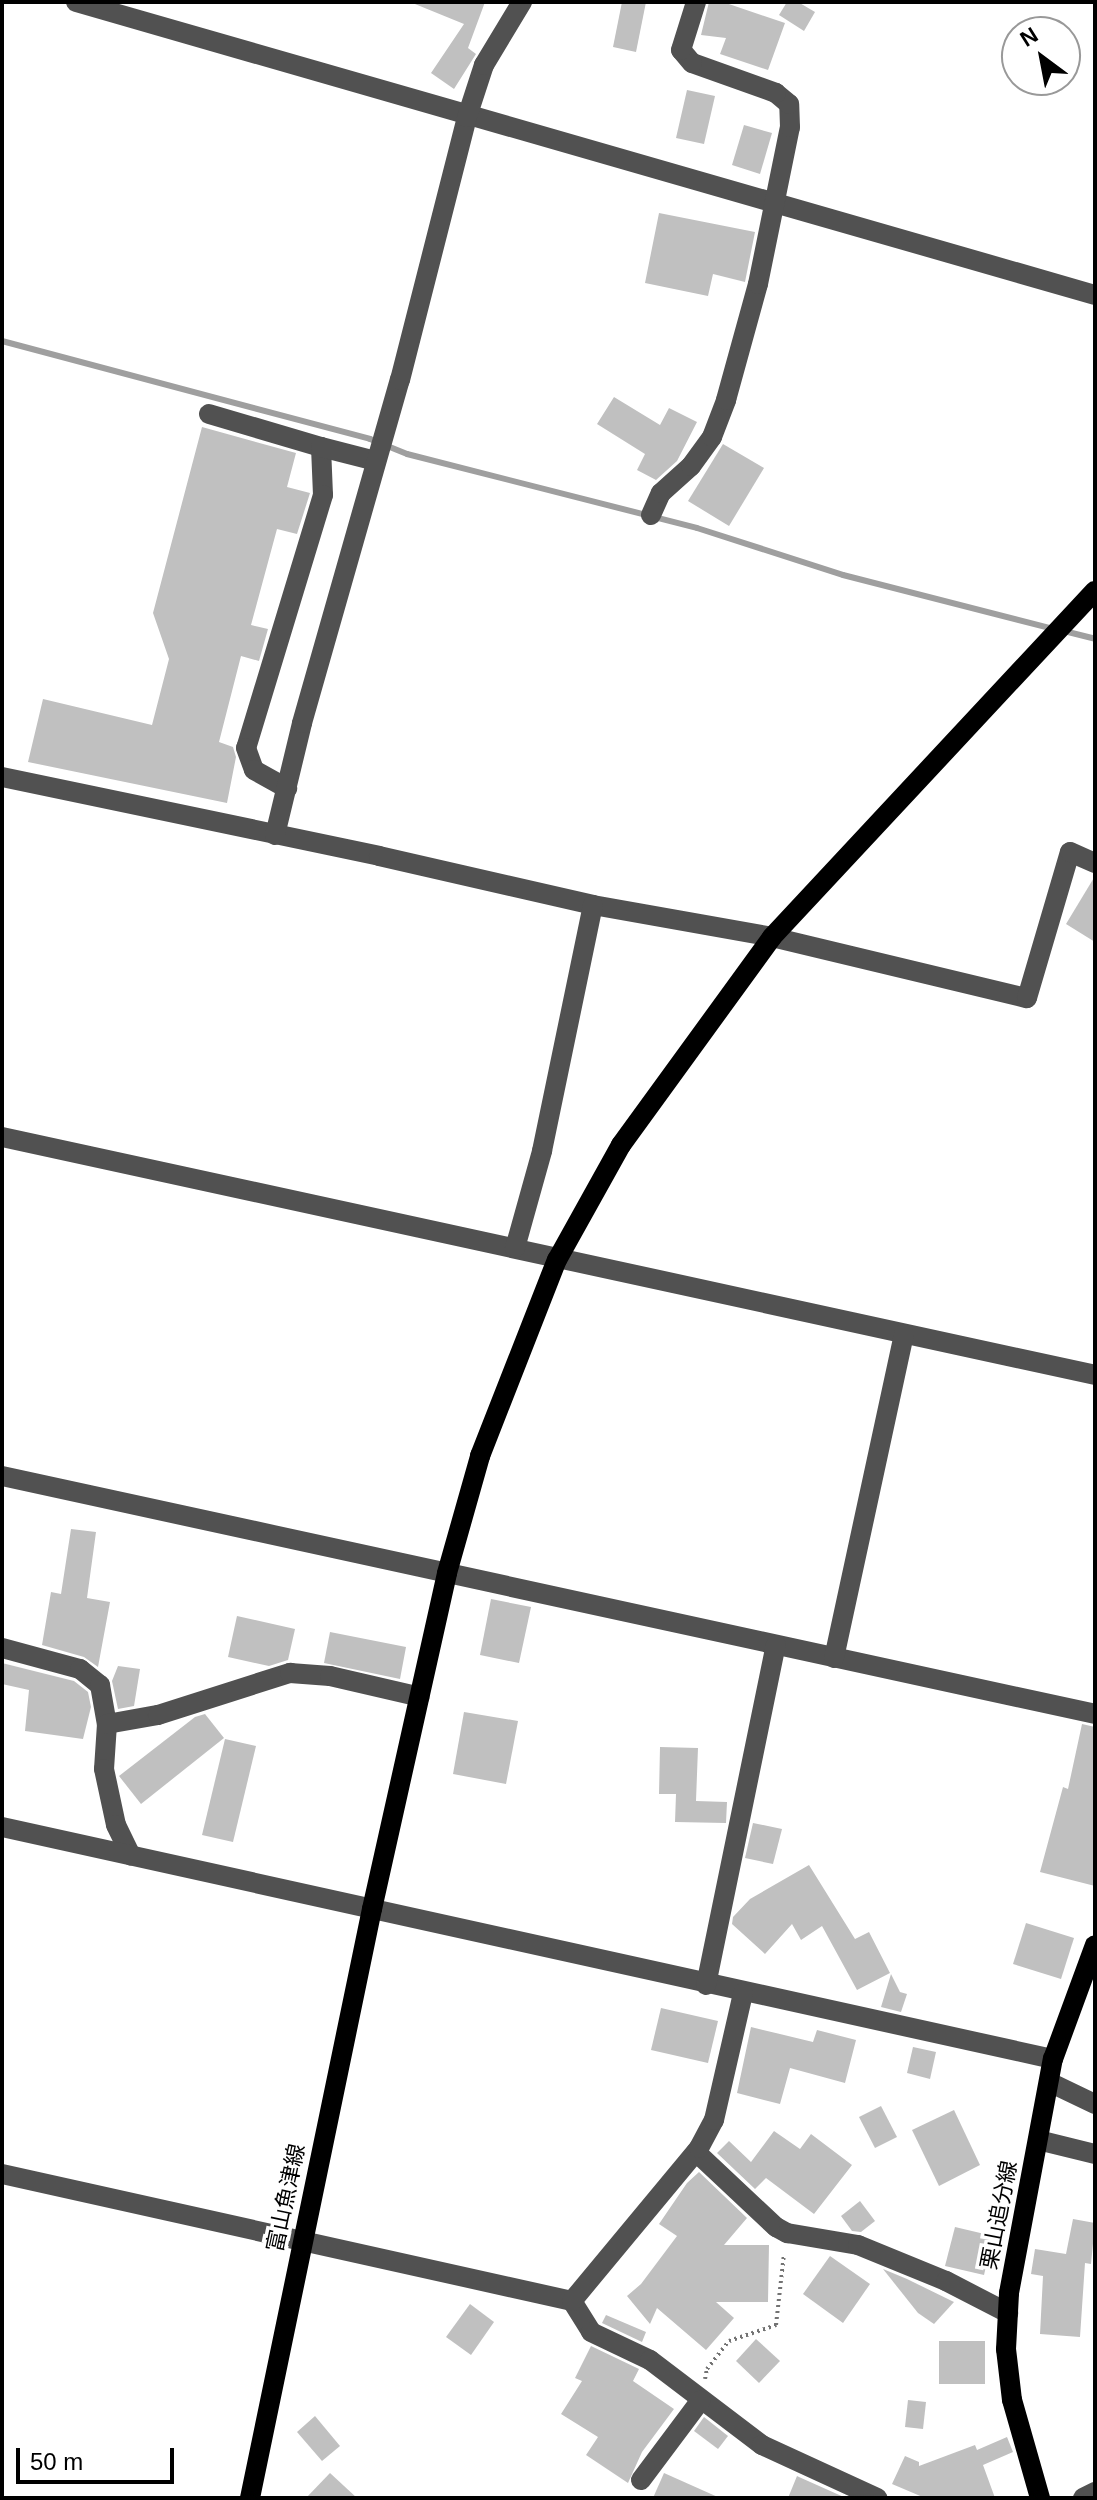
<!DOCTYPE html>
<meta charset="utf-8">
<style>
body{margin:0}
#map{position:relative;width:1097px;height:2500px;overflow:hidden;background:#fff;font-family:Arial,"Noto Sans JP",sans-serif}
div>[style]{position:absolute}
.stream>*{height:6px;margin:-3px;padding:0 3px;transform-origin:3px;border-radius:3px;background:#9f9f9f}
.building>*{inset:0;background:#c0c0c0}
.path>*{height:4px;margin-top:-2px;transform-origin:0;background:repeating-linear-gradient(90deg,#737373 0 2px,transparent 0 6px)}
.minor>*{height:20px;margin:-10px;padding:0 10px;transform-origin:10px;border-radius:10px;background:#515151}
.major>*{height:20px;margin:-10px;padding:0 10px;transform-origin:10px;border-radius:10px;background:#000}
span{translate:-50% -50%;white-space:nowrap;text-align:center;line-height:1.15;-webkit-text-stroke:7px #fff;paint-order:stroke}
.street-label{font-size:22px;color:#000}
.frame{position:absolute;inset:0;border:4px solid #000;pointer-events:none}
.north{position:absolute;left:1001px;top:16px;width:80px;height:80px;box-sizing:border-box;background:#fff;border:2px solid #999;border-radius:50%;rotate:328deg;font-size:22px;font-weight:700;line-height:32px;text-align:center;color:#000}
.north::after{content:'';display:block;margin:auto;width:28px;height:36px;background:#000;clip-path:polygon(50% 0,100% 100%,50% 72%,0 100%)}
.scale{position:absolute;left:16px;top:2448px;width:158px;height:36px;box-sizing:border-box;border:4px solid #000;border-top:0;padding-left:10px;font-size:24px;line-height:28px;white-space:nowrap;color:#000;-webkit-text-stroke:6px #fff;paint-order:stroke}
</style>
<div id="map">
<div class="stream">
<div style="left:2px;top:341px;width:381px;rotate:14.9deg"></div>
<div style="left:370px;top:439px;width:40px;rotate:22deg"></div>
<div style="left:407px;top:454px;width:299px;rotate:14.3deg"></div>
<div style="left:697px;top:528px;width:153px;rotate:17.8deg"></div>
<div style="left:843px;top:575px;width:217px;rotate:14.4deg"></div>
<div style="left:1064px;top:631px;width:32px;rotate:14deg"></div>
</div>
<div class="building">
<div style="clip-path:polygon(410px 2px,485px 2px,468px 48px,476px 54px,454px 89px,431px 73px,464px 24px)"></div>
<div style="clip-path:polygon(622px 2px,646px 2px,636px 52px,613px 47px)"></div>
<div style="clip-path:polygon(709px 2px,723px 2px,785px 23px,768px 70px,720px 54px,726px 38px,701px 35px)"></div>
<div style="clip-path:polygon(787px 2px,798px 2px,815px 12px,804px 31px,779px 15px)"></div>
<div style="clip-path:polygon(687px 90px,715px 96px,704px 144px,676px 138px)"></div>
<div style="clip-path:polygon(744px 125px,772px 133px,760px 174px,732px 165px)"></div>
<div style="clip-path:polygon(659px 213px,755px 232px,745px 282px,713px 274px,708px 296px,645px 283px)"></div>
<div style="clip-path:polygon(614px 397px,660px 425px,669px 408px,697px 422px,677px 461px,656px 480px,637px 470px,645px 454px,597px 424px)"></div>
<div style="clip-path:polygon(202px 427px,296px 453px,287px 487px,310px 493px,297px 534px,277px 529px,251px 625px,268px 629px,259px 661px,241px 656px,219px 742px,233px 747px,236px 757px,227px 803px,28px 762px,43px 699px,152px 725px,169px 659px,153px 613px)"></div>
<div style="clip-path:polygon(723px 444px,764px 468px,729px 526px,688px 501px)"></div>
<div style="clip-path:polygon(1095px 876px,1095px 942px,1066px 924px)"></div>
<div style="clip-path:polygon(71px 1529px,96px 1532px,87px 1598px,110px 1602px,98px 1667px,84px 1657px,42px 1645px,51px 1592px,61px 1594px)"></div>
<div style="clip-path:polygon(491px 1599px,531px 1607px,519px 1663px,480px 1655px)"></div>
<div style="clip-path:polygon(237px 1616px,295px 1629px,288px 1660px,269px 1666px,228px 1657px)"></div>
<div style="clip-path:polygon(330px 1632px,406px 1647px,400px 1679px,324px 1663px)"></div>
<div style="clip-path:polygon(2px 1663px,74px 1681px,88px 1692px,91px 1707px,83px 1739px,25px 1731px,29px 1690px,2px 1684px)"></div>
<div style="clip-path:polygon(118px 1666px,140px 1669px,134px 1706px,118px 1709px,112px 1681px)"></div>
<div style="clip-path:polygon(464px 1712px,518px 1721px,506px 1784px,453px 1774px)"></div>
<div style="clip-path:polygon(205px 1714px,224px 1738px,141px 1804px,119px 1776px,195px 1717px)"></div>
<div style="clip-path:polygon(1082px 1724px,1095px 1727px,1095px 1886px,1040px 1872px,1063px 1787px,1068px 1789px)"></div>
<div style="clip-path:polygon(225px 1739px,256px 1746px,233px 1842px,202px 1835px)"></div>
<div style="clip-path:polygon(660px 1747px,698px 1748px,696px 1801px,727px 1802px,726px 1823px,675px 1822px,676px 1794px,659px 1794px)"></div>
<div style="clip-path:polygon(753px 1823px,782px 1829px,773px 1864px,745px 1858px)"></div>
<div style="clip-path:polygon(809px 1865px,855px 1939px,869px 1932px,890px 1973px,857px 1990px,822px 1926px,801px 1940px,792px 1924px,765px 1954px,732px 1924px,733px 1917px,750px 1899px)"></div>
<div style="clip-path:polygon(1026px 1923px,1074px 1938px,1061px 1979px,1013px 1964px)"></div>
<div style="clip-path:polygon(891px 1974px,900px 1992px,907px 1994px,901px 2012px,881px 2007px)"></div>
<div style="clip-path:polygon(661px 2008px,718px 2021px,708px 2063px,651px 2050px)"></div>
<div style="clip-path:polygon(751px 2027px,813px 2042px,817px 2030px,856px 2040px,845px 2083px,790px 2068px,780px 2104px,737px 2093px)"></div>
<div style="clip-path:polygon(913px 2047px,936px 2052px,930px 2079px,907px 2073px)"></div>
<div style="clip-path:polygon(881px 2106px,897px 2137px,875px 2148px,859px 2117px)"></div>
<div style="clip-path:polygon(954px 2110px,980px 2165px,939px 2186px,912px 2130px)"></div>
<div style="clip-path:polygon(774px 2131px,800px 2149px,811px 2134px,852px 2165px,814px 2214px,766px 2178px,755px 2189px,717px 2153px,729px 2141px,751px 2162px)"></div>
<div style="clip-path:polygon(699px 2172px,747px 2218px,724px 2245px,769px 2245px,768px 2302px,716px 2302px,734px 2318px,706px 2350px,657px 2308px,650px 2324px,627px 2296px,641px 2284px,677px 2236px,659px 2224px,687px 2183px)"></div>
<div style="clip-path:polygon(860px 2201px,875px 2221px,861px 2232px,852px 2231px,841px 2216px)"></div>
<div style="clip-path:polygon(1073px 2219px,1095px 2223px,1091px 2264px,1085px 2263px,1080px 2337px,1040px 2334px,1043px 2276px,1031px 2274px,1035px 2249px,1066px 2254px)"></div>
<div style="clip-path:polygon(955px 2227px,993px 2236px,984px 2275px,945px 2266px)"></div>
<div style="clip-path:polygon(830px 2256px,870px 2284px,843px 2323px,803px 2294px)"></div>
<div style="clip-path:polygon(883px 2269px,907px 2279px,954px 2302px,934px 2324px,918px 2313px)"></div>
<div style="clip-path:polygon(470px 2304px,494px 2322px,471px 2355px,446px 2337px)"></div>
<div style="clip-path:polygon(606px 2315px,646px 2332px,642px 2342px,602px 2323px)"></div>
<div style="clip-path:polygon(756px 2339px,780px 2361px,759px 2383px,736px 2361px)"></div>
<div style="clip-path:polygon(939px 2341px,985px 2341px,985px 2384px,939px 2384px)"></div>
<div style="clip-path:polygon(591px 2346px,639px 2369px,633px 2381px,674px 2409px,642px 2452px,628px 2483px,586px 2455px,598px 2437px,561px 2414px,582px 2381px,575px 2378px)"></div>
<div style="clip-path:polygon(908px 2400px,926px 2402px,923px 2429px,905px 2427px)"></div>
<div style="clip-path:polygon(315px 2416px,340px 2446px,322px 2461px,297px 2432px)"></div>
<div style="clip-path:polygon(704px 2417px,728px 2436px,718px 2449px,694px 2431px)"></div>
<div style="clip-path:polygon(1007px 2437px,1013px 2452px,983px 2465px,995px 2498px,925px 2498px,892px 2484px,905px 2456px,919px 2462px,919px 2466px,975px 2445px,977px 2450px)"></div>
<div style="clip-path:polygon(330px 2473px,357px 2498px,306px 2498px)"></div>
<div style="clip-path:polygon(664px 2473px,720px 2498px,653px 2498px)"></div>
<div style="clip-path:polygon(797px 2476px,799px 2477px,846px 2498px,788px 2498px)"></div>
</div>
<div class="path">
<div style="left:705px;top:2379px;width:10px;rotate:-79deg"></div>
<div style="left:707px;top:2369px;width:36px;rotate:-52deg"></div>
<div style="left:729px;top:2341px;width:50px;rotate:-18.8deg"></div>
<div style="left:776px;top:2325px;width:71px;rotate:-83.6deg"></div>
</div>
<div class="minor">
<div style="left:76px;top:2px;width:1060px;rotate:16.04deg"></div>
<div style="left:209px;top:414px;width:117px;rotate:16.4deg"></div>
<div style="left:321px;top:447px;width:48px;rotate:87.6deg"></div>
<div style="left:323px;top:495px;width:264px;rotate:106.9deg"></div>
<div style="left:246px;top:748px;width:23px;rotate:70deg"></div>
<div style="left:254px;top:770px;width:38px;rotate:29deg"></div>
<div style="left:321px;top:447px;width:57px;rotate:14.3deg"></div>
<div style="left:651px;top:515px;width:24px;rotate:-66deg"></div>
<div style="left:661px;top:493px;width:40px;rotate:-42deg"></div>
<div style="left:691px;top:466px;width:36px;rotate:-54deg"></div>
<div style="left:712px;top:437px;width:40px;rotate:-69deg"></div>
<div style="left:726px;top:400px;width:120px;rotate:-74.6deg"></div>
<div style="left:758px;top:284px;width:160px;rotate:-78.5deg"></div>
<div style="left:790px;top:127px;width:23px;rotate:-92deg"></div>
<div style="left:789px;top:104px;width:17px;rotate:-140deg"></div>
<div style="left:776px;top:93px;width:89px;rotate:-160.3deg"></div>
<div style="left:692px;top:63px;width:17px;rotate:-130deg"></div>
<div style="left:681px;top:50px;width:50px;rotate:-72.6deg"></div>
<div style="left:2px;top:777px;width:385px;rotate:11.8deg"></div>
<div style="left:379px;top:856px;width:220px;rotate:12.9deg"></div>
<div style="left:593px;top:905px;width:182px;rotate:10.1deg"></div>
<div style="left:772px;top:937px;width:262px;rotate:13.5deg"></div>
<div style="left:1027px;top:998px;width:152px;rotate:-73.6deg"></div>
<div style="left:1070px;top:852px;width:27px;rotate:24deg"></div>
<div style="left:275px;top:835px;width:115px;rotate:-76.4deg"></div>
<div style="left:302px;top:723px;width:357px;rotate:-74.1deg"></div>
<div style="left:400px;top:380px;width:271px;rotate:-75.7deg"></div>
<div style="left:467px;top:117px;width:55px;rotate:-71.9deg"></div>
<div style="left:484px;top:65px;width:74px;rotate:-58.9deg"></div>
<div style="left:2px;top:1137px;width:1119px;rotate:12.28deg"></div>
<div style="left:515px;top:1248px;width:101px;rotate:-74.4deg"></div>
<div style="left:542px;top:1151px;width:251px;rotate:-78.3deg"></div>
<div style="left:2px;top:1476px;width:1119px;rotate:12.28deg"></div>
<div style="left:2px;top:1648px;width:81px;rotate:15.1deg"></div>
<div style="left:80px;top:1669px;width:26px;rotate:39deg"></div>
<div style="left:100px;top:1685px;width:40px;rotate:80deg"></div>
<div style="left:107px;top:1724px;width:45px;rotate:93.8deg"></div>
<div style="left:104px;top:1769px;width:57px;rotate:77.9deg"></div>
<div style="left:116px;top:1825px;width:34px;rotate:64deg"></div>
<div style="left:834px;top:1658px;width:331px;rotate:-77.8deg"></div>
<div style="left:107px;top:1724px;width:52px;rotate:-10deg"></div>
<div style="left:158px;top:1715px;width:139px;rotate:-17.7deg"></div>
<div style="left:290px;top:1673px;width:40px;rotate:4.3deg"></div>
<div style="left:330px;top:1676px;width:92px;rotate:13.1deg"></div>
<div style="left:2px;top:1827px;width:1076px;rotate:12.45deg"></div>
<div style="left:706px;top:1985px;width:347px;rotate:-78.4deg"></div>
<div style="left:1049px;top:2082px;width:51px;rotate:25.6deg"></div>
<div style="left:1038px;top:2140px;width:59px;rotate:13.8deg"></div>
<div style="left:696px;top:2152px;width:110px;rotate:43.2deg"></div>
<div style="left:776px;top:2227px;width:13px;rotate:29deg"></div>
<div style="left:787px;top:2233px;width:72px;rotate:9.6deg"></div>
<div style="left:858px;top:2245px;width:95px;rotate:22.2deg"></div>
<div style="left:946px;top:2281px;width:70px;rotate:27.3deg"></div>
<div style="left:2px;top:2174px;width:584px;rotate:12.56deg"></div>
<div style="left:572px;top:2301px;width:36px;rotate:58deg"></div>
<div style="left:591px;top:2332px;width:65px;rotate:25.4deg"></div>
<div style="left:650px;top:2360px;width:141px;rotate:37.2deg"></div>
<div style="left:762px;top:2445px;width:127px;rotate:24.7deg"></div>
<div style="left:572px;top:2301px;width:199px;rotate:-50.3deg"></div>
<div style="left:699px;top:2148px;width:32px;rotate:-62deg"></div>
<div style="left:714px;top:2120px;width:130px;rotate:-77.1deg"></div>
<div style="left:641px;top:2480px;width:99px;rotate:-53.2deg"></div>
<div style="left:1083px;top:2498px;width:13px;rotate:-27deg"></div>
</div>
<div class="major">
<div style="left:250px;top:2498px;width:602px;rotate:-78.3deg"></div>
<div style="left:372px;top:1909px;width:344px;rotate:-77.4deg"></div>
<div style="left:447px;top:1573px;width:122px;rotate:-74.2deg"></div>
<div style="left:480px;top:1456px;width:211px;rotate:-68.6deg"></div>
<div style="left:557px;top:1260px;width:132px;rotate:-60.9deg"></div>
<div style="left:621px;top:1145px;width:257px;rotate:-54deg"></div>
<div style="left:772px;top:937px;width:473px;rotate:-47deg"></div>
<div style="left:1040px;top:2498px;width:102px;rotate:-105.9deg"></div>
<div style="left:1012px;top:2400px;width:51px;rotate:-96.7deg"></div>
<div style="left:1006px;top:2349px;width:56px;rotate:-86.9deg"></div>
<div style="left:1009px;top:2293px;width:238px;rotate:-79.4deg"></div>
<div style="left:1053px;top:2059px;width:121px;rotate:-69.8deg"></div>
</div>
<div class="street-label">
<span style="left:286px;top:2198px;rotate:-78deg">富山魚津線</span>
<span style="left:999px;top:2215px;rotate:-79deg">栗山追分線</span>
</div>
<div class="frame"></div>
<div class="north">N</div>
<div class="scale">50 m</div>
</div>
